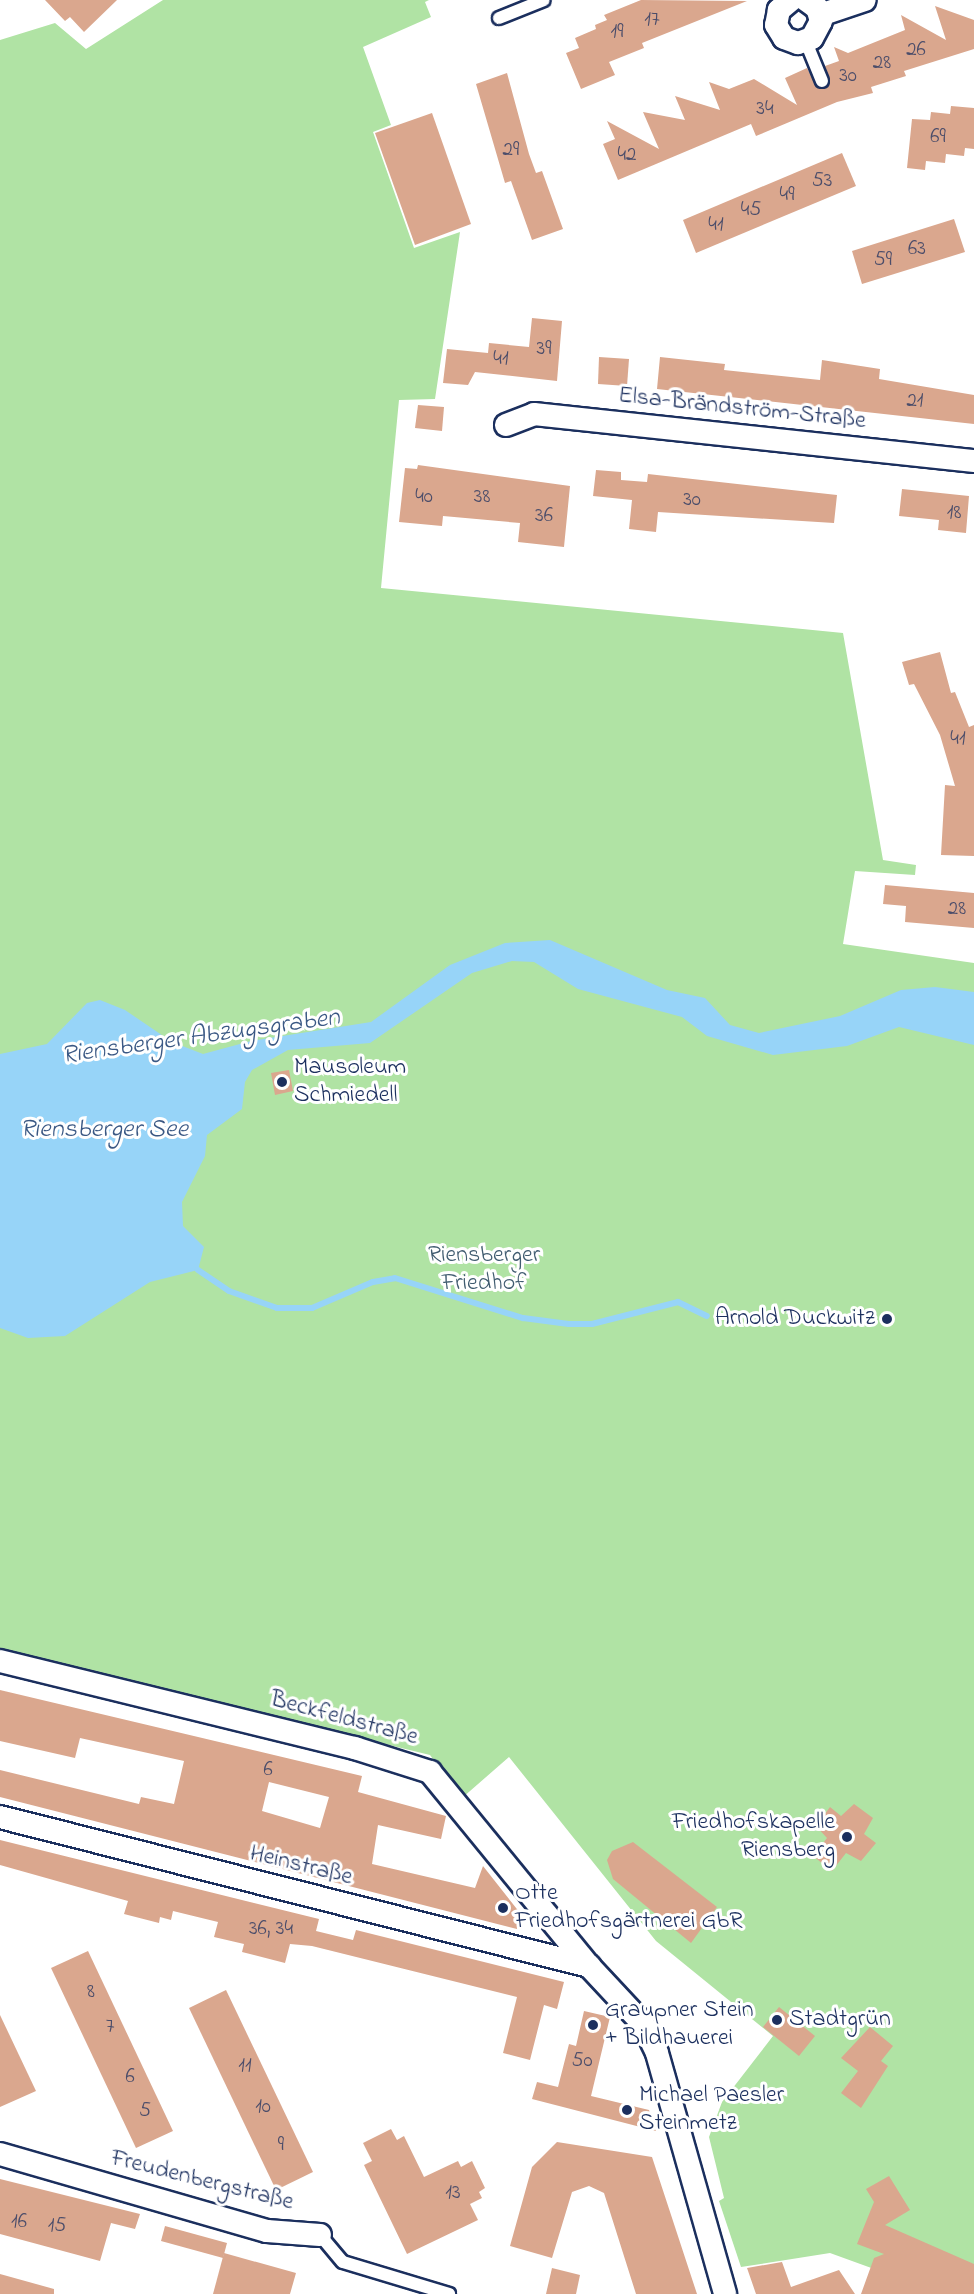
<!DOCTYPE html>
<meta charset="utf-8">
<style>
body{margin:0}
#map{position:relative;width:974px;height:2294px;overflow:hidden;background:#fff;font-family:"Indie Flower",sans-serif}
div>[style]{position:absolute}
.green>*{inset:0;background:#b0e3a4}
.water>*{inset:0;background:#97d4f8}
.stream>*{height:6px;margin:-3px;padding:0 3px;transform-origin:3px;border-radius:3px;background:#97d4f8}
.building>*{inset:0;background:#daa78e}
.roads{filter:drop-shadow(2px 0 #1b2f5e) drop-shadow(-2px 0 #1b2f5e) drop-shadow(0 2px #1b2f5e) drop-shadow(0 -2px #1b2f5e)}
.service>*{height:12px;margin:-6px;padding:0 6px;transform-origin:6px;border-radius:6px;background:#fff}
.minor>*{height:22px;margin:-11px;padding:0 11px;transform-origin:11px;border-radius:11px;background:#fff}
.dots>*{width:16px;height:16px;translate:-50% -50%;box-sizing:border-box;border:3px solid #fff;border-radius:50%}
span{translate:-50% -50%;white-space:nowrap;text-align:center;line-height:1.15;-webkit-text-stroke:6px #fff;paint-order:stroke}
.number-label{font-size:21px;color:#4b4d6a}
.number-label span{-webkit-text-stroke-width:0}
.street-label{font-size:24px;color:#1b2f5e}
.poi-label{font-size:24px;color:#1b2f5e}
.left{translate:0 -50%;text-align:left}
.right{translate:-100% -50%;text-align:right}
.park-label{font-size:24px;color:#405c70}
.water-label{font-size:26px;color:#3a5884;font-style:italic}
</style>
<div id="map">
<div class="green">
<div style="clip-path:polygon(163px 0,429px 0,425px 2px,431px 17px,363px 47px,391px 125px,373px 132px,414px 248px,460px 232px,435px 399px,399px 400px,381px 588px,843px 633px,883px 860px,916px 865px,915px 875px,855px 871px,843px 944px,974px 963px,974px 2294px,943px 2294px,830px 2253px,741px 2267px,719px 2201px,724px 2198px,709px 2137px,722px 2102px,773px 2036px,656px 1941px,509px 1757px,462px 1798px,430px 1755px,0 1650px,0 40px,55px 23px,86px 49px)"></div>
</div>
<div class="water">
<div style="clip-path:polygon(550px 940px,667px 990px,705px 998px,730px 1025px,759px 1033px,840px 1016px,901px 990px,935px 987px,974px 992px,974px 1045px,899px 1027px,847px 1046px,773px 1055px,707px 1036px,682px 1017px,578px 989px,534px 962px,512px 961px,472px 973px,370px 1043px,288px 1050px,252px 1070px,245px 1082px,242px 1109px,207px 1135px,205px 1156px,182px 1202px,183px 1226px,204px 1247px,198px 1270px,150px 1282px,65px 1336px,28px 1338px,0 1328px,0 1054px,47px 1044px,87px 1003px,100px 1000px,125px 1010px,172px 1042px,203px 1054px,251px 1041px,371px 1022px,450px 965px,505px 943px)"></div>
</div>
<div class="stream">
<div style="left:198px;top:1270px;width:37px;rotate:34deg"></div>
<div style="left:229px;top:1291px;width:51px;rotate:19.5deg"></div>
<div style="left:277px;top:1308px;width:35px"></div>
<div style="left:312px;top:1308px;width:66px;rotate:-23.1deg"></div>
<div style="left:373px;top:1282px;width:22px;rotate:-10deg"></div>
<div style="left:395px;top:1278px;width:134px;rotate:17.4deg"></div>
<div style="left:523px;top:1318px;width:46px;rotate:7.4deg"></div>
<div style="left:569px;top:1324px;width:23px"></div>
<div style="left:592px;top:1324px;width:89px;rotate:-14.3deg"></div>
<div style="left:678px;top:1302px;width:32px;rotate:26deg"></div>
</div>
<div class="building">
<div style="clip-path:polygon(45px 0,117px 0,84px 32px,70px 17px,65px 21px)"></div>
<div style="clip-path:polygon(641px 0,747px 1px,642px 43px,644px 48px,609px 62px,615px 75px,581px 89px,566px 53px,579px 48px,575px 38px,596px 29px,595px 25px,607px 20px,604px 15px)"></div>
<div style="clip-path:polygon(935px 6px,974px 20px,974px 49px,904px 71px,906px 76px,871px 87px,873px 93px,837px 102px,756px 136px,751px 124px,618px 180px,603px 144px,615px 139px,607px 121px,659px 149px,643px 112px,685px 120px,675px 96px,720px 110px,709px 82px,729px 89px,754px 79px,797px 105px,785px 78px,807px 68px,817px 87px,826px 88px,830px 82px,825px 66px,839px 61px,834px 47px,848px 53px,905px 30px,901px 15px,946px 40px)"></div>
<div style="clip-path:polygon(507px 73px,529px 154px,536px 173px,542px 171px,563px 229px,532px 240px,511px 181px,505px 183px,476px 84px)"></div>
<div style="clip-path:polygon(951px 106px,974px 108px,974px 149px,965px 148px,964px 156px,946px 154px,945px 163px,926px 161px,925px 170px,907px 168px,912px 119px,930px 120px,931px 112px,950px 114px)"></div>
<div style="clip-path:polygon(432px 113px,471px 224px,415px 245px,375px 133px)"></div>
<div style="clip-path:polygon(842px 153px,856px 186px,696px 253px,683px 220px)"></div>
<div style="clip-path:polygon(954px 219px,965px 252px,862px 284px,852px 251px)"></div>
<div style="clip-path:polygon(532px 318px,562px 321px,557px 381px,475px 372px,468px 385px,443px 383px,447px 349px,488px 353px,489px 343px,529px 347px)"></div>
<div style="clip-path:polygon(599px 357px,629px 359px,627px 386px,598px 384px)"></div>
<div style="clip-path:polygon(660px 357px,725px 364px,724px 370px,820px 380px,822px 360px,880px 369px,879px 379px,974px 395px,974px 424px,657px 389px)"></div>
<div style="clip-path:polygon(418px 405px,444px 407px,442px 431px,415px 428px)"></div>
<div style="clip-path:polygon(418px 465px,570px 486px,564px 547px,518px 542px,520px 523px,443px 516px,442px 526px,399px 522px,405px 468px,417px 469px)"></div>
<div style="clip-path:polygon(596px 470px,621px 472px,621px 480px,647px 482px,648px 474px,837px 495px,834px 523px,658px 512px,656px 532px,629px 529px,632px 500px,593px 496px)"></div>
<div style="clip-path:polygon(902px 489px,969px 496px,966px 533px,938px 530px,939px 520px,899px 516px)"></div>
<div style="clip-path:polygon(940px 652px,951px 693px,955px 692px,969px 727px,974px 725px,974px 856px,941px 855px,945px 785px,955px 786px,940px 735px,914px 684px,909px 685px,902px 662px)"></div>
<div style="clip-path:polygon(885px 885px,974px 893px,974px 928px,905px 922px,906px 906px,883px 904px)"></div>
<div style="clip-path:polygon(289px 1070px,293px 1091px,275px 1095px,271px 1073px)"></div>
<div style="clip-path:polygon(evenodd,0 1690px,362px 1776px,358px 1792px,446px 1816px,441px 1839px,378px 1825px,372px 1864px,475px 1888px,483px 1866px,520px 1913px,517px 1929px,0 1797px,0 1770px,139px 1804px,141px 1797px,174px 1804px,184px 1761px,80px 1738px,75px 1758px,0 1741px,0 1690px,269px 1782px,329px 1797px,320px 1828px,262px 1811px,269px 1782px)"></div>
<div style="clip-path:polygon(854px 1804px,873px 1818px,864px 1834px,876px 1843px,861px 1861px,846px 1853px,832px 1871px,813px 1856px,827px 1838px,816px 1826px,830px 1807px,841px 1816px)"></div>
<div style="clip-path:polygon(0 1840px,319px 1919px,316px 1931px,353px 1940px,356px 1930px,564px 1982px,557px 2009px,544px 2005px,530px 2060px,503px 2053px,517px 1997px,312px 1946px,290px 1944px,285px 1963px,242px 1952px,244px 1944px,214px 1937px,218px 1922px,173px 1911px,171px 1920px,160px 1917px,159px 1923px,124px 1914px,128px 1901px,0 1865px)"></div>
<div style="clip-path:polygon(633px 1842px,717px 1907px,691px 1943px,613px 1879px,607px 1860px,612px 1851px)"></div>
<div style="clip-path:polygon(88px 1951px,173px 2131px,136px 2148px,51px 1968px)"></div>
<div style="clip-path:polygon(226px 1990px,313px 2172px,276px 2190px,189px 2008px)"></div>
<div style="clip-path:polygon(779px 2007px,815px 2036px,799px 2056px,763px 2027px)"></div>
<div style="clip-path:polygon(584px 2011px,610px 2017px,591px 2096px,649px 2110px,656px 2131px,532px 2099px,537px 2082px,558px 2087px,569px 2044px,576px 2046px)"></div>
<div style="clip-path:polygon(0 2015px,36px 2091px,0 2107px)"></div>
<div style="clip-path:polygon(870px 2027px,893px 2046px,881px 2061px,888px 2066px,861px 2108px,841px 2093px,858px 2071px,841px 2058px)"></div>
<div style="clip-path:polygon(391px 2129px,397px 2140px,404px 2136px,424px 2177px,458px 2161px,461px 2167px,472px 2161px,485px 2188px,479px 2192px,482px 2198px,470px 2204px,478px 2220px,407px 2254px,364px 2165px,372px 2161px,363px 2143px)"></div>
<div style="clip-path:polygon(557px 2142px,652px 2157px,697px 2294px,636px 2294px,604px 2193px,589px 2186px,572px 2192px,552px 2258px,510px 2246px,532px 2167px)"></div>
<div style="clip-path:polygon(889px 2176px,910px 2210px,885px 2225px,974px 2264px,974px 2294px,861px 2294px,874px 2258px,884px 2254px,857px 2244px,874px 2202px,866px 2189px)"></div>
<div style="clip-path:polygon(0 2179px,140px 2214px,135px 2229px,111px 2223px,100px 2261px,0 2234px)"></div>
<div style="clip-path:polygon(165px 2226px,227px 2243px,223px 2258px,161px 2241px)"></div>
<div style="clip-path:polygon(224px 2253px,296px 2273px,290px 2294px,213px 2294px)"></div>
<div style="clip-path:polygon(782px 2262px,791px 2287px,839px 2270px,855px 2294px,756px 2294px,747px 2268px)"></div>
<div style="clip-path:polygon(552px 2268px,580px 2275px,576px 2294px,546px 2294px)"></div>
<div style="clip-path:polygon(0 2274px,54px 2289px,54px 2294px,0 2294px)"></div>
</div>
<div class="roads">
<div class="service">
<div style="left:499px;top:18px;width:48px;rotate:-21.8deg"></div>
<div style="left:806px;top:42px;width:42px;rotate:67.7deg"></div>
<div style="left:320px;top:2235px;width:35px;rotate:50deg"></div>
<div style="left:343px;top:2262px;width:111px;rotate:16.8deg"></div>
</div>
<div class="minor">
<div style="left:791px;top:0;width:16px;rotate:140deg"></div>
<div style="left:779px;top:10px;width:15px;rotate:101deg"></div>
<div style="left:776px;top:25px;width:15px;rotate:58deg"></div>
<div style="left:784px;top:38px;width:15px;rotate:20deg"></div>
<div style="left:798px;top:43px;width:15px;rotate:-20deg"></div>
<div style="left:812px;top:38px;width:19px;rotate:-62deg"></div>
<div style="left:821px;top:21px;width:14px;rotate:-107deg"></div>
<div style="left:817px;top:8px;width:14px;rotate:-144deg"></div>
<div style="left:820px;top:15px;width:47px;rotate:-18.4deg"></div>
<div style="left:506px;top:425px;width:30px;rotate:-21deg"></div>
<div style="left:534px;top:414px;width:443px;rotate:6.1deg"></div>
<div style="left:0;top:1661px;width:366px;rotate:13.8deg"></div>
<div style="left:355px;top:1748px;width:79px;rotate:17.7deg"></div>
<div style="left:430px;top:1772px;width:251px;rotate:50.7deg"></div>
<div style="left:589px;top:1966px;width:79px;rotate:47deg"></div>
<div style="left:643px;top:2024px;width:32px;rotate:64deg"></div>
<div style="left:657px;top:2053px;width:250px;rotate:74.2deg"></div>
<div style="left:0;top:1817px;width:608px;rotate:14.2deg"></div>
<div style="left:0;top:2154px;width:278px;rotate:16.1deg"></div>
<div style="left:267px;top:2231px;width:53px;rotate:4.3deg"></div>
</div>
</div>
<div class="dots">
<div style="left:282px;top:1082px;background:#1b2f5e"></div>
<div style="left:887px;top:1319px;background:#1b2f5e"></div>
<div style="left:847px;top:1837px;background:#1b2f5e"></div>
<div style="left:503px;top:1908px;background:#1b2f5e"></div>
<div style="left:777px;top:2020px;background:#1b2f5e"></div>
<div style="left:593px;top:2025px;background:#1b2f5e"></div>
<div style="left:627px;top:2110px;background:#1b2f5e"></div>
</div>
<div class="number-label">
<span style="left:652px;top:20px">17</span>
<span style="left:617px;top:32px">19</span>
<span style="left:916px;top:50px">26</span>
<span style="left:882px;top:63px">28</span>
<span style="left:848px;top:76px">30</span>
<span style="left:765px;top:109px">34</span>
<span style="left:938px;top:137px">69</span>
<span style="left:511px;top:150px">29</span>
<span style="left:627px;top:155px">42</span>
<span style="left:822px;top:181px">53</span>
<span style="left:787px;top:195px">49</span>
<span style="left:751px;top:210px">45</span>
<span style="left:716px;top:225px">41</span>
<span style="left:917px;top:249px">63</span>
<span style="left:883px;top:260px">59</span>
<span style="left:544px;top:349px">39</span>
<span style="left:501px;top:359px">41</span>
<span style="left:915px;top:401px">21</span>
<span style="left:424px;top:497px">40</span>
<span style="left:482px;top:497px">38</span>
<span style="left:692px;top:500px">30</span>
<span style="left:954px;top:513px">18</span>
<span style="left:544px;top:516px">36</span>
<span style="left:958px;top:739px">41</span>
<span style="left:957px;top:909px">28</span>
<span style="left:268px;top:1770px">6</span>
<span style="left:271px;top:1929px">36, 34</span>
<span style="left:91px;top:1992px">8</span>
<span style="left:110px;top:2027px">7</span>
<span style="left:582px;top:2061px">50</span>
<span style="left:245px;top:2066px">11</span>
<span style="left:130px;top:2077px">6</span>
<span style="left:263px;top:2107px">10</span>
<span style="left:145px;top:2111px">5</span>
<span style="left:281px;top:2145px">9</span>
<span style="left:453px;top:2193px">13</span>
<span style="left:19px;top:2222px">16</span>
<span style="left:57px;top:2226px">15</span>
</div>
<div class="street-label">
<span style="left:742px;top:409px;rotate:6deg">Elsa-Brändström-Straße</span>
<span style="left:344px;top:1719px;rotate:15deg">Beckfeldstraße</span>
<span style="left:301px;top:1866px;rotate:14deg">Heinstraße</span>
<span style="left:202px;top:2181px;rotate:14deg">Freudenbergstraße</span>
</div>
<div class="poi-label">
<span class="left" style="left:294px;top:1082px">Mausoleum<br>Schmiedell</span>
<span class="right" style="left:875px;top:1319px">Arnold Duckwitz</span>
<span class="right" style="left:835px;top:1837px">Friedhofskapelle<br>Riensberg</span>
<span class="left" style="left:515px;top:1908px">Otte<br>Friedhofsgärtnerei GbR</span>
<span class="left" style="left:605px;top:2025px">Graupner Stein<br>+ Bildhauerei</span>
<span class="left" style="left:789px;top:2020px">Stadtgrün</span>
<span class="left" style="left:639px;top:2110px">Michael Paesler<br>Steinmetz</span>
</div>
<div class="park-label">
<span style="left:484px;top:1270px">Riensberger<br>Friedhof</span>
</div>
<div class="water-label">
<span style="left:201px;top:1038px;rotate:-8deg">Riensberger Abzugsgraben</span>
<span style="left:104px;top:1131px">Riensberger See</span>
</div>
</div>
